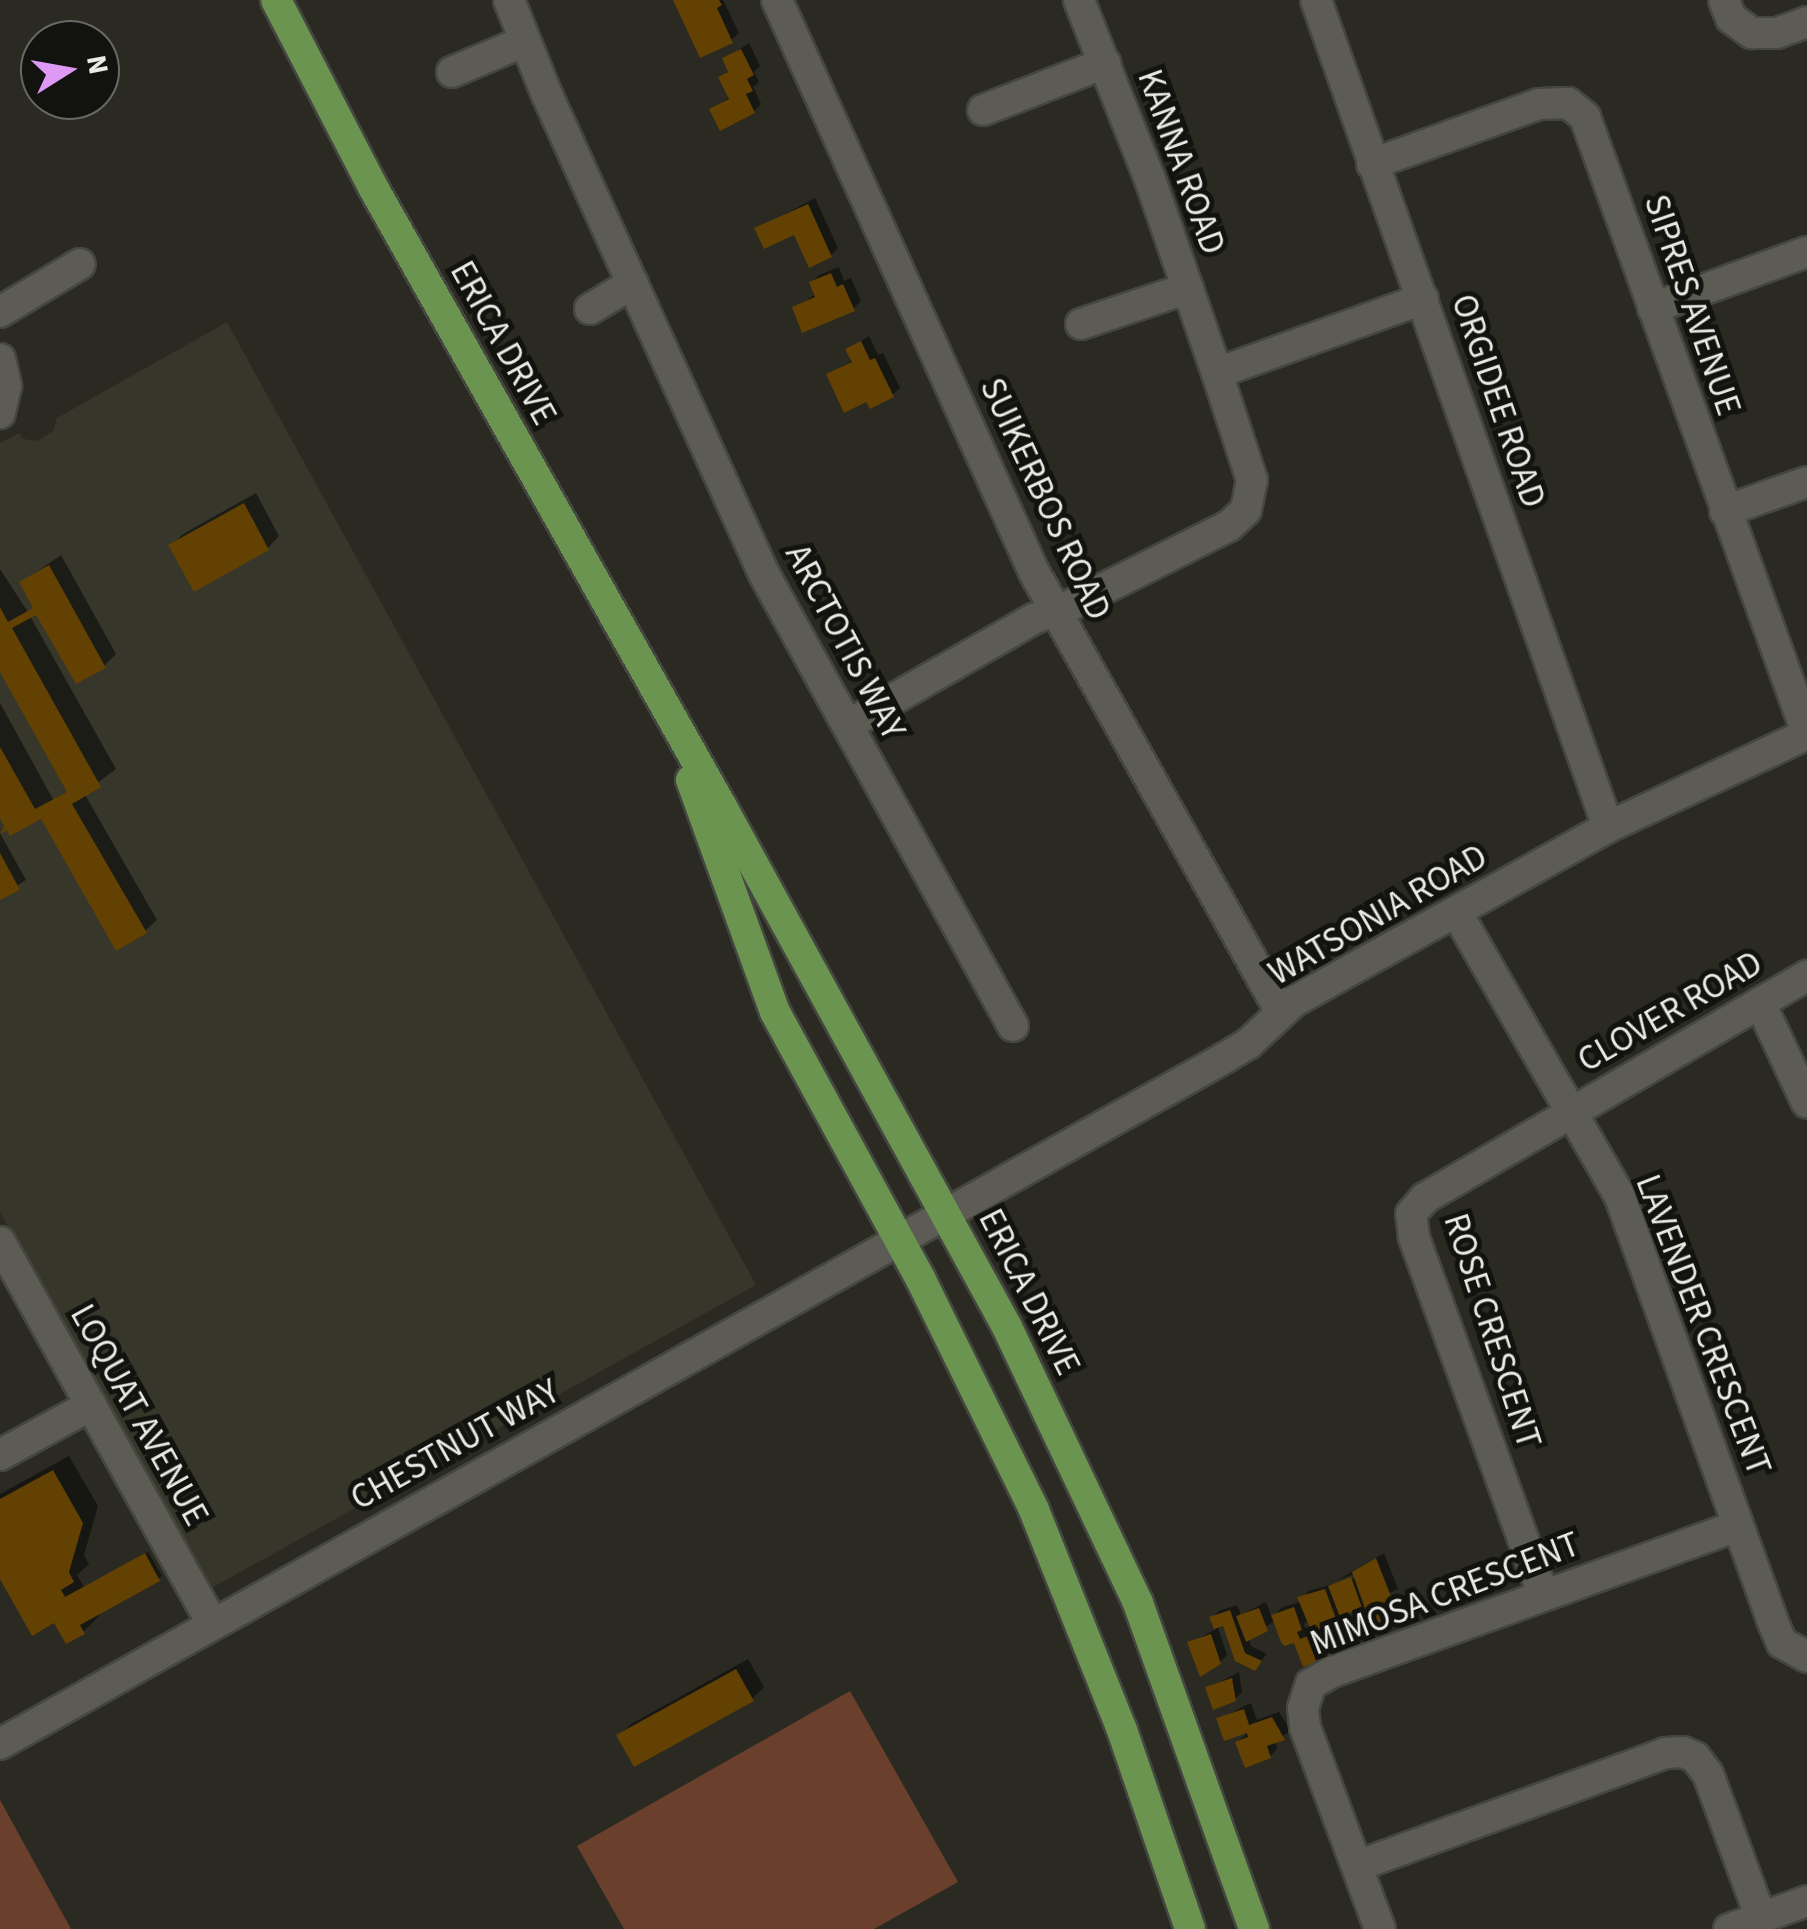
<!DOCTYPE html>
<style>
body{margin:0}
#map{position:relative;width:1807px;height:1929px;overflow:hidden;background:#2a2a23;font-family:"Source Sans 3",sans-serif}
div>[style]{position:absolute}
.built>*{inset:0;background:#36362a}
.green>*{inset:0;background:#6a402c}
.shadow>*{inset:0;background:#0007}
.building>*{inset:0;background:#624102}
.roads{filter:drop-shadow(2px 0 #464641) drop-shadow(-2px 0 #464641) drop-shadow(0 2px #464641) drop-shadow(0 -2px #464641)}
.minor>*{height:30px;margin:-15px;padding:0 15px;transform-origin:15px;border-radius:15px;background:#5c5c55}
.major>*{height:30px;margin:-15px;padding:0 15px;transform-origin:15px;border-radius:15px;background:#6b9450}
span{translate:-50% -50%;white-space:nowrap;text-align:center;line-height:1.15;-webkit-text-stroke:10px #12120f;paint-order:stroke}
.street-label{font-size:35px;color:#eaeae6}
.north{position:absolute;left:20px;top:20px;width:100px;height:100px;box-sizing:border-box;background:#12120f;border:2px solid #686865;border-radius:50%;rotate:79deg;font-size:28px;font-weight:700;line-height:40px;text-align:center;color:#eaeae6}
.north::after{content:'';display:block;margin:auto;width:35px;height:45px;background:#dd99f4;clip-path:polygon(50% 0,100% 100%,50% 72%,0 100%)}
</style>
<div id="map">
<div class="built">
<div style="clip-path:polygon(227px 322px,756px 1285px,208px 1590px,0 1212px,0 443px,19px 433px,23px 439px,37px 441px,53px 431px,57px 418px)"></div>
</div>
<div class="green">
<div style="clip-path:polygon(850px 1691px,958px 1882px,874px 1929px,624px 1929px,577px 1846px)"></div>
<div style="clip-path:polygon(0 1800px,71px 1929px,0 1929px)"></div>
</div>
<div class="shadow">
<div style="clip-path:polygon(676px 0,723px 0,739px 33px,731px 40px)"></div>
<div style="clip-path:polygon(749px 43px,760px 66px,754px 72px,759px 82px,753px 87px,761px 104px,754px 111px,712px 109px,730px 97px,721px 77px,730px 69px,725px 59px)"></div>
<div style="clip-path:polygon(815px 198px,838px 248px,831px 255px,795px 231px,757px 229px)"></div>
<div style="clip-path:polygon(839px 267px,844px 281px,851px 278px,861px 301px,853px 309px,795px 308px,816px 294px,812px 282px,819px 275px)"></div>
<div style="clip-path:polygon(869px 336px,878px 355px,883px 353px,900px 388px,892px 395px,868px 399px,829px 375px,853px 360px,848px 349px)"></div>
<div style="clip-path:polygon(256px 493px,279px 536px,268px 548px,172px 545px,183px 534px)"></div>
<div style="clip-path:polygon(61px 555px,116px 654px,104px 666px,37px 610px,30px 616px,116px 769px,84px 793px,157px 920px,145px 931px,41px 816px,0 831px,7px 825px,0 812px,0 703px,54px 801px,71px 793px,0 666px,0 569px,28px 612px,36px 607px,22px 582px)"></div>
<div style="clip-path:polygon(0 833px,26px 880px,0 897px)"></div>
<div style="clip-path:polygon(69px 1456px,98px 1506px,84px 1555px,89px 1564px,77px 1575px,84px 1587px,148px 1552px,162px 1576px,97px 1613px,99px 1616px,83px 1632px,55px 1620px,0 1574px,0 1494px)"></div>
<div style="clip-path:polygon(evenodd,1384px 1553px,1398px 1589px,1315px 1629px,1323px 1652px,1316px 1659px,1276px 1620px,1249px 1638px,1251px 1646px,1267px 1654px,1255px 1668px,1224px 1623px,1217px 1625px,1227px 1655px,1220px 1662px,1190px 1643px,1216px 1629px,1212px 1618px,1219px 1611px,1237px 1605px,1241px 1615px,1266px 1602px,1272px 1618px,1281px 1608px,1302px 1601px,1308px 1591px,1363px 1576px,1362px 1571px,1338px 1580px,1384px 1553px,1309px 1619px,1314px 1631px,1307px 1633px,1304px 1624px,1309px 1619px)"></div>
<div style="clip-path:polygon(748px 1659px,764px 1687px,752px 1699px,619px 1735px,631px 1724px)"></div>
<div style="clip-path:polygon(1239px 1672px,1242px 1692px,1235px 1699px,1208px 1688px)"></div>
<div style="clip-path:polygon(1251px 1703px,1257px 1720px,1279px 1712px,1291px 1731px,1275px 1741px,1277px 1749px,1270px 1756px,1238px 1742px,1252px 1729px,1219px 1719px)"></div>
</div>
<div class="building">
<div style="clip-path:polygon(673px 0,719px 0,722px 5px,717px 8px,733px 43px,700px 58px)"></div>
<div style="clip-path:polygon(741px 49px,754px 75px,747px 79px,753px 91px,746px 94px,755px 113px,720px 131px,709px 109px,729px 99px,718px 77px,728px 72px,722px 58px)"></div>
<div style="clip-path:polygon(808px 204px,832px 257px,809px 268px,794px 235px,764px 249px,754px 228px)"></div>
<div style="clip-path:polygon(831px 273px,837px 287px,843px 284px,855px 311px,802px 333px,792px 307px,815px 297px,809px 282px)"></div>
<div style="clip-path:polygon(861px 341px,870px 360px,875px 358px,894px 397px,870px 409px,866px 402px,844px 413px,826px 374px,852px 362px,845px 349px)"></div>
<div style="clip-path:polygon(244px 503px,269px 550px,194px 592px,168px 545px)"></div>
<div style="clip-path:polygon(49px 565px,106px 668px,76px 684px,36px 615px,12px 628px,101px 787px,72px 804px,147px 933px,116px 951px,41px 819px,10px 836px,7px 830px,0 834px,4px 826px,0 818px,0 747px,35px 809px,67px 792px,0 672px,0 607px,8px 622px,33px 608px,19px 582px)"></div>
<div style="clip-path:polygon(0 853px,20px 890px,0 900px)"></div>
<div style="clip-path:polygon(53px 1470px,83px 1523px,69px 1572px,74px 1582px,61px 1590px,65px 1597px,145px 1553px,160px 1581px,80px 1625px,85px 1634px,66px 1644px,54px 1623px,32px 1636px,0 1579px,0 1499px)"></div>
<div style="clip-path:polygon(1376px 1558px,1392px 1599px,1370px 1611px,1377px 1611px,1383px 1627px,1361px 1635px,1355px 1619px,1367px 1614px,1352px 1572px)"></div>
<div style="clip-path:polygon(1351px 1577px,1362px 1608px,1340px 1617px,1328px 1586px)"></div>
<div style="clip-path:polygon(1325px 1589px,1338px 1624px,1312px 1633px,1297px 1597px)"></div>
<div style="clip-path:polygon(1294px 1607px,1302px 1630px,1297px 1632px,1300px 1639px,1308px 1636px,1317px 1662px,1303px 1667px,1294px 1643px,1284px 1646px,1281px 1642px,1271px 1615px)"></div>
<div style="clip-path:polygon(1259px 1608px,1268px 1631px,1246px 1642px,1236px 1616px)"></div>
<div style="clip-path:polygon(1230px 1610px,1245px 1653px,1262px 1661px,1255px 1671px,1235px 1661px,1223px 1626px,1214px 1629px,1209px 1617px)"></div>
<div style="clip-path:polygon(1211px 1634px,1221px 1664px,1200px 1677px,1187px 1642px)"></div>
<div style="clip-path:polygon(736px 1669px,754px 1701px,634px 1767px,616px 1735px)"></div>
<div style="clip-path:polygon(1232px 1678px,1236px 1701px,1213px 1710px,1205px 1687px)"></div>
<div style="clip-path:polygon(1244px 1709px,1249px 1725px,1272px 1717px,1285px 1740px,1267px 1746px,1271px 1758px,1245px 1768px,1235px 1742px,1248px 1737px,1247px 1733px,1224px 1741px,1216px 1718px)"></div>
</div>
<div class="roads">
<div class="minor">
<div style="left:509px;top:0;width:102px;rotate:68.2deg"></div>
<div style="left:547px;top:95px;width:526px;rotate:65.63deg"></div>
<div style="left:764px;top:574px;width:516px;rotate:61.15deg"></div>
<div style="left:777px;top:0;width:627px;rotate:65.81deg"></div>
<div style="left:1034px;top:572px;width:505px;rotate:60.69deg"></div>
<div style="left:1316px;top:0;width:877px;rotate:70.55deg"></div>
<div style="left:1724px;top:0;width:19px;rotate:69deg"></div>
<div style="left:1731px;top:18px;width:26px;rotate:36deg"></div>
<div style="left:1752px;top:33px;width:25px"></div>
<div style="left:1777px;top:33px;width:32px;rotate:-20deg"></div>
<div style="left:452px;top:72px;width:79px;rotate:-23deg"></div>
<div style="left:983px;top:110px;width:131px;rotate:-21.1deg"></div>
<div style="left:1372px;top:164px;width:177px;rotate:-19.8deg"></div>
<div style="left:1539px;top:104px;width:29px;rotate:-2deg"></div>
<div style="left:1568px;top:103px;width:22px;rotate:39deg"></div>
<div style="left:1585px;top:117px;width:655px;rotate:70.18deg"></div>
<div style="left:1653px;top:308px;width:164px;rotate:-20deg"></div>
<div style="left:590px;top:309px;width:50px;rotate:-31.2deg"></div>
<div style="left:0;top:312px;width:93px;rotate:-31deg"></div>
<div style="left:1081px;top:324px;width:113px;rotate:-18.6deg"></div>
<div style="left:0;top:359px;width:28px;rotate:77deg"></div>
<div style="left:6px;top:386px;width:28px;rotate:103deg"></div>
<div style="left:1217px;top:373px;width:219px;rotate:-19.8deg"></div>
<div style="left:1725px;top:511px;width:87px;rotate:-19.5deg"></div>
<div style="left:848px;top:725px;width:213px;rotate:-29.8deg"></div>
<div style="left:1033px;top:619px;width:40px;rotate:-20.2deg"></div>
<div style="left:1071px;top:605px;width:177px;rotate:-26.6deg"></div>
<div style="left:1229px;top:526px;width:23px;rotate:-43deg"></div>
<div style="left:1246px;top:510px;width:31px;rotate:-79deg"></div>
<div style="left:1252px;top:480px;width:113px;rotate:-108.1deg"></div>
<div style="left:1217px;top:373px;width:207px;rotate:-109.1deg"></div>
<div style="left:1149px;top:177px;width:190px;rotate:-111.6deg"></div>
<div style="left:1457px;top:913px;width:327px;rotate:60.1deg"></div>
<div style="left:1620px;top:1197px;width:449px;rotate:70.2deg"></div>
<div style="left:1772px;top:1620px;width:25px;rotate:67deg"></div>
<div style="left:1782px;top:1643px;width:29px;rotate:29deg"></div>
<div style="left:1760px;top:1003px;width:110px;rotate:64.8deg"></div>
<div style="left:0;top:1242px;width:437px;rotate:60.9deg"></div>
<div style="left:0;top:1455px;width:104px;rotate:-28.8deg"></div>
<div style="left:1543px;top:1594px;width:380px;rotate:-109.9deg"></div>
<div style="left:1414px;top:1237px;width:23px;rotate:-97deg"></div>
<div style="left:1411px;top:1214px;width:21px;rotate:-49deg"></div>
<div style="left:1425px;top:1198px;width:442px;rotate:-30.2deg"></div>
<div style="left:0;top:1744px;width:1405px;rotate:-29.26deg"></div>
<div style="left:1226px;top:1057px;width:26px;rotate:-31deg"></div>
<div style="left:1248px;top:1044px;width:62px;rotate:-43deg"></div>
<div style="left:1293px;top:1002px;width:121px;rotate:-29.1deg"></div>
<div style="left:1399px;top:943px;width:239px;rotate:-29deg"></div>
<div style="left:1608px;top:827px;width:220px;rotate:-25deg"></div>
<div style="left:1357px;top:1866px;width:328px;rotate:-20.1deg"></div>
<div style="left:1665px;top:1753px;width:18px;rotate:-3deg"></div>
<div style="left:1683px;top:1752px;width:13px;rotate:23deg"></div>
<div style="left:1695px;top:1757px;width:21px;rotate:53deg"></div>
<div style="left:1708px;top:1774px;width:153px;rotate:69.8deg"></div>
<div style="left:1380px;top:1929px;width:215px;rotate:-110.4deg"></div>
<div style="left:1305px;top:1727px;width:19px;rotate:-96deg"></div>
<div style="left:1303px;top:1708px;width:25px;rotate:-72deg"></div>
<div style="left:1311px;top:1684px;width:24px;rotate:-30deg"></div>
<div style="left:1332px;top:1672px;width:431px;rotate:-19.8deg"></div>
<div style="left:1729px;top:1929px;width:83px;rotate:-19.7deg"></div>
</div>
<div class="major">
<div style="left:276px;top:0;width:213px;rotate:62.6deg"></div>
<div style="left:374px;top:189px;width:707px;rotate:60.61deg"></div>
<div style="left:721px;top:805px;width:595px;rotate:61.28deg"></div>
<div style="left:1007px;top:1327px;width:306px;rotate:64.6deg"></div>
<div style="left:1138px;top:1603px;width:346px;rotate:70.4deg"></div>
<div style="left:691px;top:780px;width:247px;rotate:70.1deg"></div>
<div style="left:775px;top:1012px;width:305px;rotate:61.4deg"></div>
<div style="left:921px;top:1280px;width:256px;rotate:63.8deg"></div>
<div style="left:1034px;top:1510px;width:237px;rotate:68.2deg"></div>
<div style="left:1122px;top:1730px;width:210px;rotate:71.1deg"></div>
</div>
</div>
<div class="street-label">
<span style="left:1181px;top:162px;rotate:70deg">KANNA ROAD</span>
<span style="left:1692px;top:305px;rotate:71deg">SIPRES AVENUE</span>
<span style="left:503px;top:343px;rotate:61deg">ERICA DRIVE</span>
<span style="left:1498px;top:401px;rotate:71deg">ORGIDEE ROAD</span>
<span style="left:1045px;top:499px;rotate:65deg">SUIKERBOS ROAD</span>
<span style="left:845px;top:642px;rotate:62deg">ARCTOTIS WAY</span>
<span style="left:1378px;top:915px;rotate:-30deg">WATSONIA ROAD</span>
<span style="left:1670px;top:1012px;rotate:-30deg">CLOVER ROAD</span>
<span style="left:1029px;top:1292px;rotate:63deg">ERICA DRIVE</span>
<span style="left:1703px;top:1325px;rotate:69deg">LAVENDER CRESCENT</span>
<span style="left:1492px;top:1331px;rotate:72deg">ROSE CRESCENT</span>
<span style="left:139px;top:1415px;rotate:61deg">LOQUAT AVENUE</span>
<span style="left:455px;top:1445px;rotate:-29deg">CHESTNUT WAY</span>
<span style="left:1445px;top:1594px;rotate:-21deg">MIMOSA CRESCENT</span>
</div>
<div class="north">N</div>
</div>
